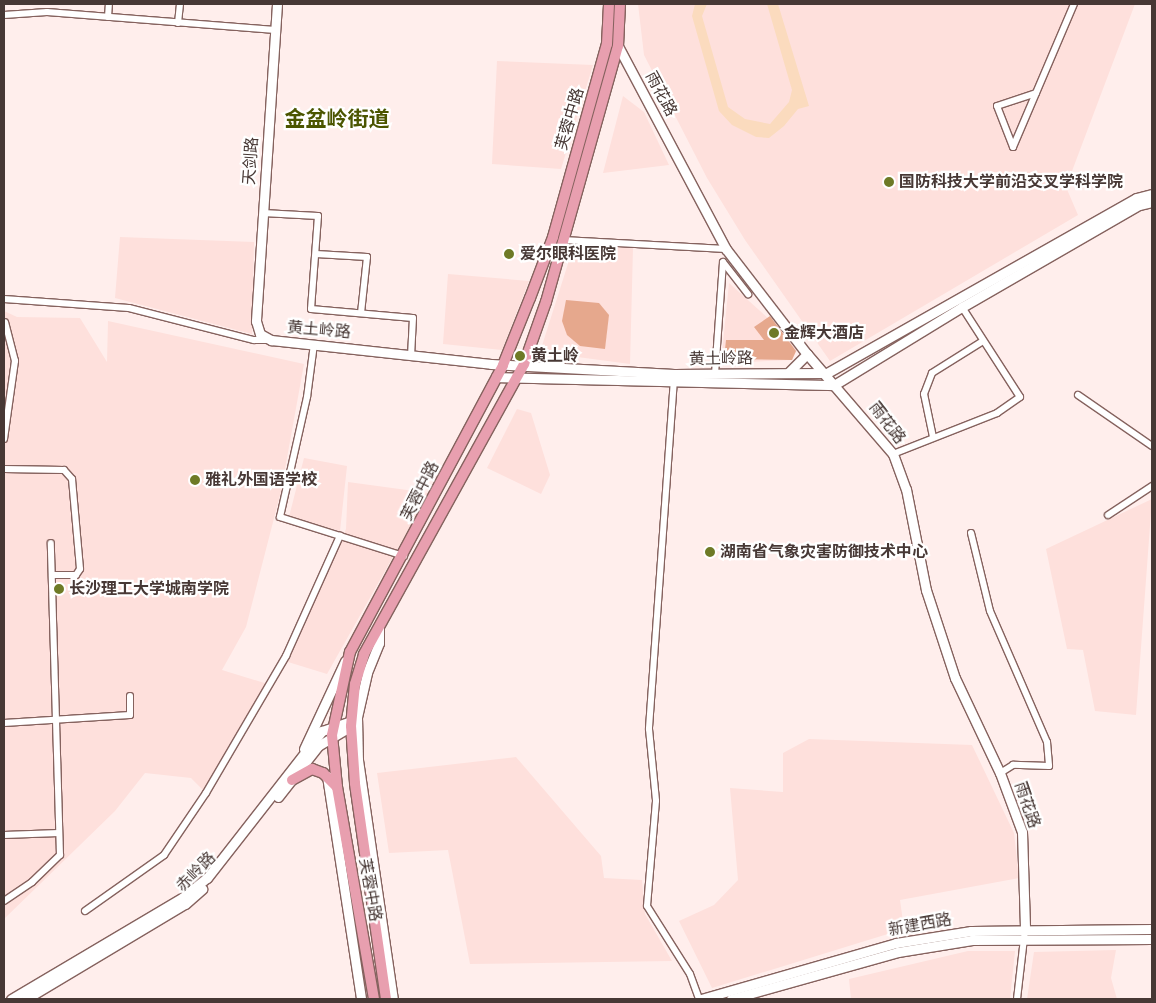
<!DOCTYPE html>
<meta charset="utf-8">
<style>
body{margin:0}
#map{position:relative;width:1156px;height:1003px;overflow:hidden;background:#ffeeec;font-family:"Varela Round","Noto Sans SC",sans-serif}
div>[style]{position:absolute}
.built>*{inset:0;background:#fee0dc}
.green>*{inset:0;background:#fbdbbe}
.building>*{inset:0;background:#e6a88d}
.roads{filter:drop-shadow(1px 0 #85625e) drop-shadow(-1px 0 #85625e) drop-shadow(0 1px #85625e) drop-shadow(0 -1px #85625e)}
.street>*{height:6px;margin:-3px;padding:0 3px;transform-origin:3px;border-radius:3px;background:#fff}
.secondary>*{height:9px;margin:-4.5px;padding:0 4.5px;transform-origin:4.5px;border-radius:4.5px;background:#fff}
.primary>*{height:10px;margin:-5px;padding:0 5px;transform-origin:5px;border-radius:5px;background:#e89faf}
.dots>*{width:14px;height:14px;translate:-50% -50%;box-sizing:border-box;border:2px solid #fff;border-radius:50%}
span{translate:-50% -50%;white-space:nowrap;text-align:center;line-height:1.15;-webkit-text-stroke:4.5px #fff;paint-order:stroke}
.street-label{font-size:16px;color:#473835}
.poi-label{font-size:16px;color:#473835;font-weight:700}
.left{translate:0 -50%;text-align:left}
.district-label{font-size:21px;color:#4b5500;font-weight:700}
.frame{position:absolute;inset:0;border:5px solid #473835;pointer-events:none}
</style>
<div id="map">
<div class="built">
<div style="clip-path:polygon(638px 4px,1135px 4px,1066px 187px,1078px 215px,830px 361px,745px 240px,707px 178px,644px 55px)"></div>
<div style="clip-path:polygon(497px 61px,593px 65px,561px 169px,492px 164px)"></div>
<div style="clip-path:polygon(623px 96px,644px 112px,669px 165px,603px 173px)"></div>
<div style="clip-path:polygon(120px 237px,254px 242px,252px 334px,115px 298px)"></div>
<div style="clip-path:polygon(633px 247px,630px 364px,540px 352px,573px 248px)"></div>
<div style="clip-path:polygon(448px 274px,529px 281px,502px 350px,443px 344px)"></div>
<div style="clip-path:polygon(729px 283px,799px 346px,792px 360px,721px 363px)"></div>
<div style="clip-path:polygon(4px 311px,17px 317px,80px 318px,107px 362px,108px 321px,304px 364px,281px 491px,246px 627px,222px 670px,271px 685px,206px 793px,191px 778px,145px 773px,115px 811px,4px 919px)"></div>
<div style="clip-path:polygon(517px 409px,531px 413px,550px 475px,541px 494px,487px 468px)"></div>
<div style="clip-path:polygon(304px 458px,347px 466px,340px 531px,289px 517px)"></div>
<div style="clip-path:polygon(348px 482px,429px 493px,327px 674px,288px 662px,346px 529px)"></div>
<div style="clip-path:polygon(1152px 499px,1136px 715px,1095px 711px,1083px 650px,1067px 649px,1046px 549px)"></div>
<div style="clip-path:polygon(809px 739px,972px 745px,1014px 833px,1019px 878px,900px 900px,904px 929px,712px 988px,679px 921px,714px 905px,738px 880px,730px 788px,783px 792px,783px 753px)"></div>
<div style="clip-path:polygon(516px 757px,601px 856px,604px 878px,642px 880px,645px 914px,672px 961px,470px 964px,448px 850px,389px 853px,377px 773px)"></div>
<div style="clip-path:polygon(1116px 950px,1111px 978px,1117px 999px,1027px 999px,1034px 952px)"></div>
<div style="clip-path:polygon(968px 951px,1015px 951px,1010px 999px,851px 999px,849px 979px)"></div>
</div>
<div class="green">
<div style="clip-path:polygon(695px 4px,707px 4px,702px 16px,728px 107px,745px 119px,770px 124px,789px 102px,792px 90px,767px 4px,778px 4px,809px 106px,798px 109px,784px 126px,769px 138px,756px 137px,732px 125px,719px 111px,692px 16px)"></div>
</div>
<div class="building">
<div style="clip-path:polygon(566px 300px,599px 303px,609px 315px,605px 349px,580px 346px,567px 335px,562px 321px)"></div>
<div style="clip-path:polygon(770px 316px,796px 351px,792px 360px,724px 359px,726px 340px,764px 340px,754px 327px)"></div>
</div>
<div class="roads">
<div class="street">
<div style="left:4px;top:15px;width:43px;rotate:-4deg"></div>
<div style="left:47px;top:12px;width:229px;rotate:4.5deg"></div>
<div style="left:108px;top:17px;width:13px;rotate:-86deg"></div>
<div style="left:178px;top:23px;width:19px;rotate:-84deg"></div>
<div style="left:1013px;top:147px;width:155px;rotate:-66.9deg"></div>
<div style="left:1013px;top:147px;width:44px;rotate:-111.3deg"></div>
<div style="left:997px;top:106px;width:41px;rotate:-18.4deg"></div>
<div style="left:263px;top:213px;width:55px;rotate:3.1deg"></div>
<div style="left:318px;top:216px;width:93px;rotate:94.3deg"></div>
<div style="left:311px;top:309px;width:102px;rotate:5deg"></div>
<div style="left:413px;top:318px;width:35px;rotate:93deg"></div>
<div style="left:563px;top:240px;width:163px;rotate:3.2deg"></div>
<div style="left:316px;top:254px;width:51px;rotate:3.4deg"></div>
<div style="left:367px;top:257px;width:56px;rotate:96.1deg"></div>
<div style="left:4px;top:299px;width:125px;rotate:4.1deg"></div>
<div style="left:129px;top:308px;width:129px;rotate:14.4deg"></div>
<div style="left:254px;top:340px;width:15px"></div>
<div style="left:314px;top:344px;width:53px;rotate:97.5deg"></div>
<div style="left:307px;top:397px;width:123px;rotate:102.7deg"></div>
<div style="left:280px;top:517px;width:130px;rotate:17.5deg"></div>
<div style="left:715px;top:374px;width:112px;rotate:-85.9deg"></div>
<div style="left:723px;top:262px;width:41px;rotate:52deg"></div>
<div style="left:674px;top:379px;width:351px;rotate:94.1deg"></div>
<div style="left:649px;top:729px;width:72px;rotate:84.4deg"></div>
<div style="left:656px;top:801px;width:105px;rotate:94.9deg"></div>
<div style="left:647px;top:906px;width:80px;rotate:57.7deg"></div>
<div style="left:690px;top:974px;width:27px;rotate:70deg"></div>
<div style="left:1078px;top:395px;width:90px;rotate:34.6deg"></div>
<div style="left:933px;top:437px;width:44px;rotate:-101.8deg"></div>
<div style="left:924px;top:394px;width:22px;rotate:-69deg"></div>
<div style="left:932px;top:373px;width:60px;rotate:-32.1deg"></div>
<div style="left:4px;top:439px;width:79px;rotate:-82deg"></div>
<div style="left:15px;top:361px;width:40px;rotate:-104.4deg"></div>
<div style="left:893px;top:454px;width:112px;rotate:-21.5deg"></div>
<div style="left:997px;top:413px;width:28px;rotate:-35deg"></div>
<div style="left:1020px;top:397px;width:107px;rotate:-122.8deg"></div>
<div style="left:4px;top:469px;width:60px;rotate:1deg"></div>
<div style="left:64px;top:470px;width:12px;rotate:48deg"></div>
<div style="left:72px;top:479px;width:90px;rotate:84.9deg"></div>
<div style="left:80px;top:569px;width:7px;rotate:124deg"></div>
<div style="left:76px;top:575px;width:24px;rotate:180deg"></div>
<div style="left:1108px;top:515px;width:53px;rotate:-33.4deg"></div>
<div style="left:971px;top:533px;width:80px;rotate:76.3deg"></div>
<div style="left:990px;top:611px;width:143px;rotate:66.5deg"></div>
<div style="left:1047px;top:742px;width:24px;rotate:85deg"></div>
<div style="left:1049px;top:766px;width:36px;rotate:-178deg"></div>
<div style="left:1013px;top:765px;width:15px;rotate:148deg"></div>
<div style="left:4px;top:723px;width:126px;rotate:-3.6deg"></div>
<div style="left:130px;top:715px;width:19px;rotate:-90deg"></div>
<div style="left:4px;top:835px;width:55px;rotate:-2.1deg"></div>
<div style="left:4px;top:901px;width:34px;rotate:-34deg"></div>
<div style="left:32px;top:882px;width:39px;rotate:-44deg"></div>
<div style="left:60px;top:855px;width:312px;rotate:-91.7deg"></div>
<div style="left:85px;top:911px;width:97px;rotate:-35.3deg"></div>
<div style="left:164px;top:855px;width:75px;rotate:-55.9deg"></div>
<div style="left:206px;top:793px;width:159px;rotate:-59.7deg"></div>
<div style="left:286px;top:656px;width:132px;rotate:-65.8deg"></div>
<div style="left:1017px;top:999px;width:69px;rotate:-83.4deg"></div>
</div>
<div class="secondary">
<div style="left:277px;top:4px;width:318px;rotate:93.8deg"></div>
<div style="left:256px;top:321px;width:14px;rotate:73deg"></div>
<div style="left:260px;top:334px;width:13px;rotate:29deg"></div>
<div style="left:271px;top:340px;width:221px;rotate:6.2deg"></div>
<div style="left:491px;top:364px;width:183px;rotate:3.1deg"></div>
<div style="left:674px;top:374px;width:153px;rotate:-0.4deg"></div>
<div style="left:827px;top:373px;width:355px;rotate:-29.5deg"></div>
<div style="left:1136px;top:198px;width:16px;rotate:-14deg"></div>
<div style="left:618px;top:46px;width:230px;rotate:62deg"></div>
<div style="left:726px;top:249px;width:133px;rotate:52.4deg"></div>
<div style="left:807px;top:354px;width:132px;rotate:49.3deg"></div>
<div style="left:893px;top:454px;width:37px;rotate:70deg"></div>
<div style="left:906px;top:489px;width:103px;rotate:78.8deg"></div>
<div style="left:926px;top:590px;width:93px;rotate:71.8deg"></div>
<div style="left:955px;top:678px;width:105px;rotate:64.7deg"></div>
<div style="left:1000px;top:773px;width:63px;rotate:69.6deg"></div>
<div style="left:1022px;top:832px;width:98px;rotate:88.2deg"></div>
<div style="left:788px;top:373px;width:27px;rotate:-45deg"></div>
<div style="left:496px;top:377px;width:338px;rotate:1.4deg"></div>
<div style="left:834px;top:385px;width:150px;rotate:-31.4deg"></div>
<div style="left:962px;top:307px;width:204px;rotate:-30deg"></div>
<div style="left:1139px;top:205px;width:13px;rotate:-13deg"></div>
<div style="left:379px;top:627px;width:16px;rotate:90deg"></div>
<div style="left:379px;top:643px;width:32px;rotate:112deg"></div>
<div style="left:367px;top:673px;width:45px;rotate:102.8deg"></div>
<div style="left:357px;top:717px;width:43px;rotate:88.7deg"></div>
<div style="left:358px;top:760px;width:242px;rotate:81.7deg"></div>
<div style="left:304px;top:749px;width:97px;rotate:-65deg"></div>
<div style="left:327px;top:776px;width:226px;rotate:81.3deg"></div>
<div style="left:278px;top:797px;width:65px;rotate:-51.9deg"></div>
<div style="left:318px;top:746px;width:39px;rotate:-31deg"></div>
<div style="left:11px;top:999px;width:199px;rotate:-30.6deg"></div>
<div style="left:182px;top:898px;width:32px;rotate:-39deg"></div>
<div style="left:207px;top:878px;width:187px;rotate:-52deg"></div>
<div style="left:322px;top:731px;width:31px;rotate:-19deg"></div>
<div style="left:26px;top:999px;width:185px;rotate:-30.9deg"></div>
<div style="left:185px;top:904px;width:23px;rotate:-41deg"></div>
<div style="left:701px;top:999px;width:203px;rotate:-16deg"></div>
<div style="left:896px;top:943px;width:76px;rotate:-9.1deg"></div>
<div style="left:971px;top:931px;width:181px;rotate:-0.6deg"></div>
<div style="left:731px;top:999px;width:173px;rotate:-15.7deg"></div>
<div style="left:898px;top:952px;width:75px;rotate:-9.2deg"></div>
<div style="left:972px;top:940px;width:180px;rotate:-0.3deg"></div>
</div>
<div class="primary">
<div style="left:292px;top:780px;width:23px;rotate:-29deg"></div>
<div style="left:312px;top:769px;width:12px;rotate:20deg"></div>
<div style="left:323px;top:773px;width:20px;rotate:45deg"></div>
<div style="left:374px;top:999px;width:215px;rotate:-99.9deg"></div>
<div style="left:337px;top:787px;width:52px;rotate:-95.5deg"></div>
<div style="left:332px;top:735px;width:85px;rotate:-77.8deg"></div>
<div style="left:350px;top:652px;width:325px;rotate:-61.9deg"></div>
<div style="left:503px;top:365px;width:72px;rotate:-68.1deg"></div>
<div style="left:530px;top:298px;width:65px;rotate:-69.3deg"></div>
<div style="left:553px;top:237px;width:200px;rotate:-74.4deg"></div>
<div style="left:607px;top:44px;width:40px;rotate:-87.1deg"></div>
<div style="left:386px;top:999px;width:218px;rotate:-98.2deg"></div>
<div style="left:355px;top:783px;width:57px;rotate:-94deg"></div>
<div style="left:351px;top:726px;width:42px;rotate:-84.6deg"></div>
<div style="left:355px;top:684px;width:31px;rotate:-73deg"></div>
<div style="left:364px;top:654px;width:331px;rotate:-61.1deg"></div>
<div style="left:524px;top:364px;width:66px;rotate:-70.5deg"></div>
<div style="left:546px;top:302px;width:266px;rotate:-74.3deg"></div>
<div style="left:618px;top:46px;width:42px;rotate:-87.3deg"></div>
</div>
</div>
<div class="dots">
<div style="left:889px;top:182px;background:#6e7a26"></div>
<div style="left:509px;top:254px;background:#6e7a26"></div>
<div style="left:774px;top:333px;background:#6e7a26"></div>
<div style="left:520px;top:356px;background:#6e7a26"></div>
<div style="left:195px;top:480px;background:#6e7a26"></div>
<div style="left:710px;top:552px;background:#6e7a26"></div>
<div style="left:59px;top:589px;background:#6e7a26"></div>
</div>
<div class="street-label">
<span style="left:661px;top:94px;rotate:62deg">雨花路</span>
<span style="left:570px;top:119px;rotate:-74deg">芙蓉中路</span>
<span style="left:251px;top:161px;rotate:-86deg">天剑路</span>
<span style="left:319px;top:330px;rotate:5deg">黄土岭路</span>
<span style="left:721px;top:359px;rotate:-1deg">黄土岭路</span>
<span style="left:887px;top:423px;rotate:52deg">雨花路</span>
<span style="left:420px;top:491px;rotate:-63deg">芙蓉中路</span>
<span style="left:1027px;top:805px;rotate:71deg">雨花路</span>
<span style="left:196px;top:872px;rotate:-45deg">赤岭路</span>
<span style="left:370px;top:890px;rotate:80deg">芙蓉中路</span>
<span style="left:920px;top:925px;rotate:-10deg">新建西路</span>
</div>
<div class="poi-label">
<span class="left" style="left:899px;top:182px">国防科技大学前沿交叉学科学院</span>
<span class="left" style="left:520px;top:254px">爱尔眼科医院</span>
<span class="left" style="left:784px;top:333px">金辉大酒店</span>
<span class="left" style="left:531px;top:356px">黄土岭</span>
<span class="left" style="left:205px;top:480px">雅礼外国语学校</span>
<span class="left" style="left:720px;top:552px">湖南省气象灾害防御技术中心</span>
<span class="left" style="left:69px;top:589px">长沙理工大学城南学院</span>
</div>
<div class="district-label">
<span style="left:337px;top:120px">金盆岭街道</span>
</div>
<div class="frame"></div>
</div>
